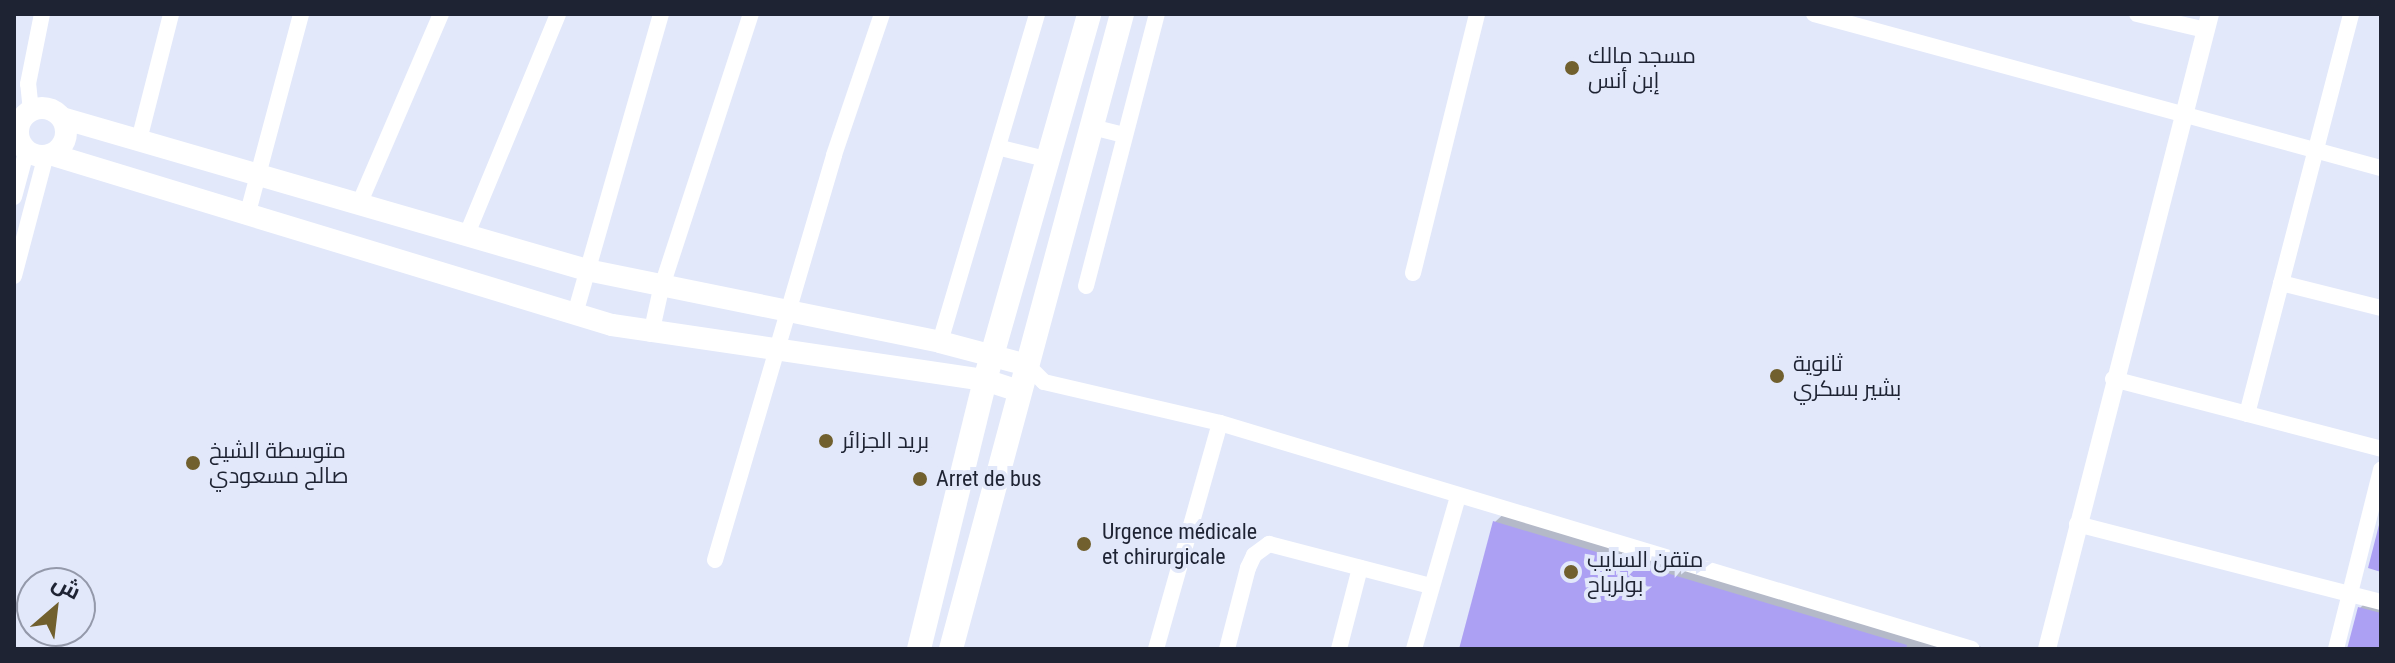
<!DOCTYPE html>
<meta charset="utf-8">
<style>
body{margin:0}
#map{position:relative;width:2395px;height:663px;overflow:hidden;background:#e2e8fa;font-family:"Roboto Condensed",Cairo,sans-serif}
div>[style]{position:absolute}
.shadow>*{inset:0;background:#0003}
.building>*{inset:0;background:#aca0f3}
.minor>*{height:16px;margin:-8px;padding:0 8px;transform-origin:8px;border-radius:8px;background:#fff}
.tertiary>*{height:18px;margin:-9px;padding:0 9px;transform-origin:9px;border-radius:9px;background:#fff}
.secondary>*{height:22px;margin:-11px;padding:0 11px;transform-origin:11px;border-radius:11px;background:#fff}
.secondary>.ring{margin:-11px;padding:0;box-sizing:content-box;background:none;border:22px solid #fff;border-radius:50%}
.primary>*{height:24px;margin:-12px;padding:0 12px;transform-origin:12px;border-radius:12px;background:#fff}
.dots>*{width:22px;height:22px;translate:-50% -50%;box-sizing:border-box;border:4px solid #e2e8fa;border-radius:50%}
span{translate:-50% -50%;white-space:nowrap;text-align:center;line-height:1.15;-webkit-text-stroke:8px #e2e8fa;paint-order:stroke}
.poi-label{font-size:22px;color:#1e2333}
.left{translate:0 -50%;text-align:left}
.frame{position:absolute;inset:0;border:16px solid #1e2333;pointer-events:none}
.north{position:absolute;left:16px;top:567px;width:80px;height:80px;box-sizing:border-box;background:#e2e8fa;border:2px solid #9499aa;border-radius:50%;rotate:28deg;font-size:22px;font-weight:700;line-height:32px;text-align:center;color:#1e2333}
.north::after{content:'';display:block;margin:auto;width:28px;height:36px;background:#71602e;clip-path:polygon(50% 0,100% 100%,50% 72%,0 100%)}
</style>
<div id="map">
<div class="shadow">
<div style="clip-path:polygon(1511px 507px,1988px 649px,1461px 649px,1495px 522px)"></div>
<div style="clip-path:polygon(2375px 593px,2381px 593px,2381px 649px,2348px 649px,2360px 608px)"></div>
</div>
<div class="building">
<div style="clip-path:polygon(1493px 521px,1907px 645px,1906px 649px,1459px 649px)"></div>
<div style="clip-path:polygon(2380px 521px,2381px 521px,2381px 572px,2368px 568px)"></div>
<div style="clip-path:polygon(2358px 607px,2381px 613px,2381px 649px,2347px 649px)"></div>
</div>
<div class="minor">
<div style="left:1814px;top:14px;width:588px;rotate:15.2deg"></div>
<div style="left:2137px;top:14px;width:71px;rotate:13.1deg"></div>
<div style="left:31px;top:111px;width:27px;rotate:-96deg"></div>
<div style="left:28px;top:84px;width:71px;rotate:-78.7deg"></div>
<div style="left:1092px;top:127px;width:33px;rotate:14deg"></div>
<div style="left:139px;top:140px;width:130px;rotate:-75.7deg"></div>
<div style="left:1001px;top:148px;width:50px;rotate:13.8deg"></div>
<div style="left:14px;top:197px;width:50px;rotate:-74.8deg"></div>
<div style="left:360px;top:202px;width:205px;rotate:-66.7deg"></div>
<div style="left:247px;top:216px;width:209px;rotate:-75deg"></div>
<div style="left:467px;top:234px;width:238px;rotate:-67.5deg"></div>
<div style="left:1413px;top:273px;width:267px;rotate:-76.1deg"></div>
<div style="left:14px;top:276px;width:125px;rotate:-75.2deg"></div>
<div style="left:2281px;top:283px;width:103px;rotate:14deg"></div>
<div style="left:1086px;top:286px;width:281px;rotate:-75.4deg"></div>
<div style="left:575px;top:314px;width:312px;rotate:-74deg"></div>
<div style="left:651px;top:334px;width:46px;rotate:-77.5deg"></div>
<div style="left:661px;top:289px;width:289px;rotate:-71.9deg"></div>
<div style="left:940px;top:342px;width:342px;rotate:-73.5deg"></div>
<div style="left:1027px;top:365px;width:24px;rotate:45deg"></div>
<div style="left:1044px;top:382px;width:181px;rotate:13.1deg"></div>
<div style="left:1220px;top:423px;width:785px;rotate:16.73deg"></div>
<div style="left:2113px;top:379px;width:277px;rotate:14.6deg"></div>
<div style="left:2247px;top:414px;width:413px;rotate:-75.4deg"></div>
<div style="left:2077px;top:524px;width:314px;rotate:14.4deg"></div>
<div style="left:715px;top:560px;width:422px;rotate:-73.6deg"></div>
<div style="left:834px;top:155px;width:149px;rotate:-71.2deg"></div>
<div style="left:1156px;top:649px;width:235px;rotate:-74.2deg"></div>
<div style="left:1227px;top:649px;width:84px;rotate:-75.5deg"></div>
<div style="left:1248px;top:568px;width:14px;rotate:-65deg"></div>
<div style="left:1254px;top:555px;width:19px;rotate:-36deg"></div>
<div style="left:1269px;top:544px;width:166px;rotate:14.6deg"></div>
<div style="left:1339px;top:649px;width:84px;rotate:-75.5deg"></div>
<div style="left:1414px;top:649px;width:158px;rotate:-73.9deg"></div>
<div style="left:2336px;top:649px;width:185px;rotate:-75.9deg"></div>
</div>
<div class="tertiary">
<div style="left:2047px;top:649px;width:656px;rotate:-75.6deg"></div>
</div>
<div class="secondary">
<div class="ring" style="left:18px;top:108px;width:26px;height:26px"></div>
<div style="left:62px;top:118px;width:547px;rotate:16.15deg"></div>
<div style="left:587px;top:270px;width:360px;rotate:11.5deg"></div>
<div style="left:940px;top:342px;width:90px;rotate:14.8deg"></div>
<div style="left:53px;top:155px;width:584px;rotate:16.92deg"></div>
<div style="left:612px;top:325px;width:377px;rotate:8.4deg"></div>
<div style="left:985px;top:380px;width:35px;rotate:18deg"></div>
</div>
<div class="primary">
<div style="left:919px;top:649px;width:277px;rotate:-76.2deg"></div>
<div style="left:985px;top:380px;width:380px;rotate:-74.1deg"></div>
<div style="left:951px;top:649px;width:658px;rotate:-74.93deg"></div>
</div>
<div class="dots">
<div style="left:1572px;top:68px;background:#71602e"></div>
<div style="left:1777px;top:376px;background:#71602e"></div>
<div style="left:826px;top:441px;background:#71602e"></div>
<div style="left:193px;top:463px;background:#71602e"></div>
<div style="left:920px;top:479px;background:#71602e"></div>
<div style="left:1084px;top:544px;background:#71602e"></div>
<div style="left:1571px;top:572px;background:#71602e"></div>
</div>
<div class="poi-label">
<span class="left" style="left:1588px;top:68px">مسجد مالك<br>إبن أنس</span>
<span class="left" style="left:1793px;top:376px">ثانوية<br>بشير بسكري</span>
<span class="left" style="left:842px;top:441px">بريد الجزائر</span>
<span class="left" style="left:209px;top:463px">متوسطة الشيخ<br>صالح مسعودي</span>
<span class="left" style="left:936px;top:479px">Arret de bus</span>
<span class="left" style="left:1102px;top:544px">Urgence médicale<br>et chirurgicale</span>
<span class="left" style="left:1587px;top:572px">متقن السايب<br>بولرباح</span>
</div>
<div class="frame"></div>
<div class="north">ش</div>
</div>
